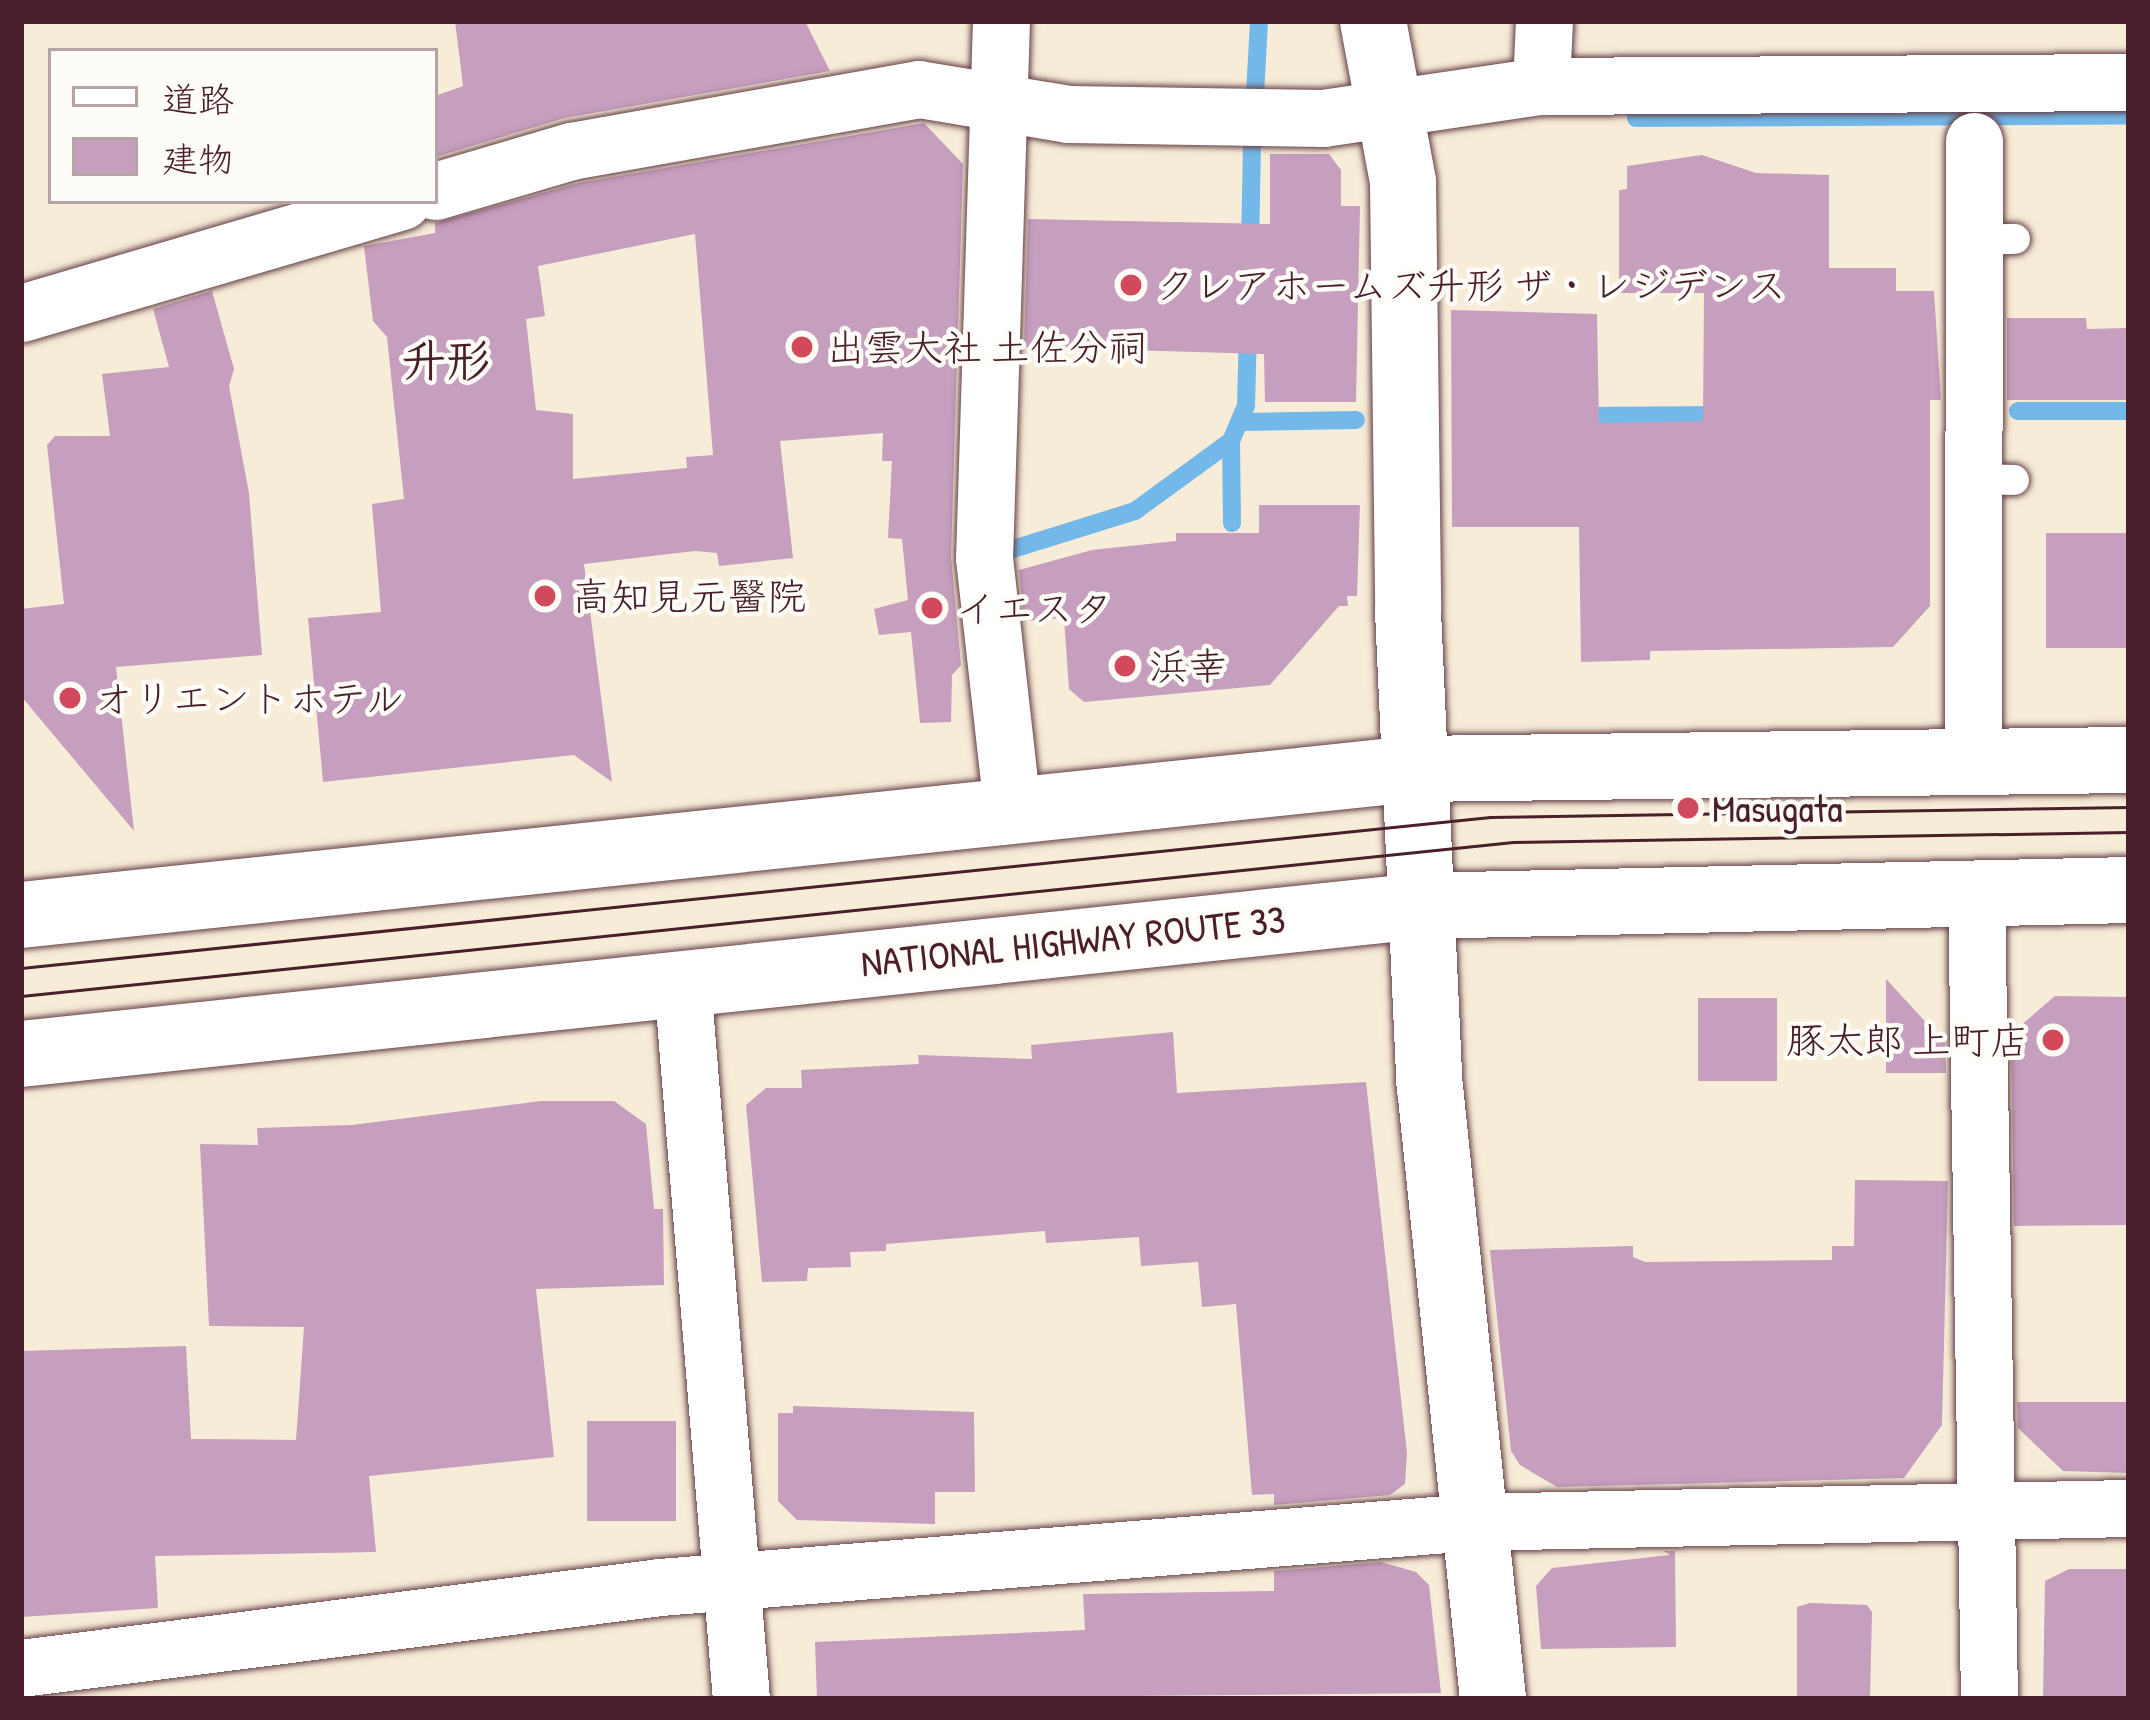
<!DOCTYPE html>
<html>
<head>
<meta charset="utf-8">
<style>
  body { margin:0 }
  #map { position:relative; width:2150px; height:1720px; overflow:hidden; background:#f7ecd8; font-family:"Patrick Hand","Klee One",sans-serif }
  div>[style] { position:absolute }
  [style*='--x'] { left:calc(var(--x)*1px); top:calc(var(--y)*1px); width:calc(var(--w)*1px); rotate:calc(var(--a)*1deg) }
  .stream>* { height:18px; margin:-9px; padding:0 9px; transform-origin:9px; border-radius:9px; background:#72b8e9 }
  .building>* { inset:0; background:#c69ebe; transform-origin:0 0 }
  .roads { filter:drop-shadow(0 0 3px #643e45) drop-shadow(0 0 3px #643e45) }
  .service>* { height:30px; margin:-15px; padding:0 15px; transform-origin:15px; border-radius:15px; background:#fff }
  .minor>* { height:57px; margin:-28.5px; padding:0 28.5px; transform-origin:28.5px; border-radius:28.5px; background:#fff }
  .tertiary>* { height:66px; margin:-33px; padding:0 33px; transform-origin:33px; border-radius:33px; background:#fff }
  .trunk>* { height:66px; margin:-33px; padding:0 33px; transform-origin:33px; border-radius:33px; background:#fff }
  .tram>* { height:3px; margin:-1.5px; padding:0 1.5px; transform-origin:1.5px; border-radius:1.5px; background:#4a1f2b }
  .dots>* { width:33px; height:33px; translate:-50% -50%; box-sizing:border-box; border:6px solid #fdfcf7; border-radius:50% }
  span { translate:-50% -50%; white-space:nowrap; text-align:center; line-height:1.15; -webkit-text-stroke:9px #fdfcf7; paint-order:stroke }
  .poi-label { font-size:39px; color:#4a1f2b }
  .left { translate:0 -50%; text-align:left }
  .right { translate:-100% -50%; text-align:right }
  .street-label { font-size:39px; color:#4a1f2b }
  .quarter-label { font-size:45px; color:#4a1f2b; font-weight:700 }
  .frame { position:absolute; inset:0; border:24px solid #4a1f2b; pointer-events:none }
  .legend { position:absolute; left:48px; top:48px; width:390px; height:156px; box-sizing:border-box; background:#fdfcf7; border:3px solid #b5a4a5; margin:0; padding:15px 21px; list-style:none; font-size:36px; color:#4a1f2b }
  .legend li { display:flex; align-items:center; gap:24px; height:60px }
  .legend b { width:60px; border:3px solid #b5a4a5 }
</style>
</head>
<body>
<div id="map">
  <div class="stream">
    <div style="--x:1255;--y:95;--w:74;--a:-86.9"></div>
    <div style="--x:1636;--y:118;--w:493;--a:-0.3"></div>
    <div style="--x:1250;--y:248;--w:101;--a:-88.9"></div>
    <div style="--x:2018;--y:411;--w:111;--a:0"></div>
    <div style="--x:1575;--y:416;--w:153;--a:-0.4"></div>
    <div style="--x:1243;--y:422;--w:113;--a:-1"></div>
    <div style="--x:1231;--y:441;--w:82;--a:89.3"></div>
    <div style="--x:1013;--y:549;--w:128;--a:-17.3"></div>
    <div style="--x:1135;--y:511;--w:119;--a:-36.1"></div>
    <div style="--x:1231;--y:441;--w:38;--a:-67"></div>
    <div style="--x:1246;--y:406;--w:76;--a:-88.5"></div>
  </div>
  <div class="building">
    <div style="clip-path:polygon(455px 21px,805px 21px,830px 71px,565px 118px,435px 157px,435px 96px,463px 86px)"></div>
    <div style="clip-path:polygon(evenodd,924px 123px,963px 164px,951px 557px,961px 665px,952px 675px,951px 722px,920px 723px,911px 632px,879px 635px,874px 609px,908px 600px,902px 539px,888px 538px,892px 461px,882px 461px,883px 433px,780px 441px,793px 558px,719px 566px,717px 553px,695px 551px,584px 564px,612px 782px,574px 755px,323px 782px,308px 618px,381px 612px,372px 504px,404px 499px,387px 337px,373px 321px,364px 246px,435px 233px,435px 223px,579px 183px,924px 123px,695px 234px,713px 455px,686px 457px,687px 468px,573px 479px,573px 414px,536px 410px,526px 319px,545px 316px,538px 266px,695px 234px)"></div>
    <div style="clip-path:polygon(1270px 154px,1329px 154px,1341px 170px,1341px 206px,1360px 206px,1356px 402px,1265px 402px,1264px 354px,1024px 347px,1028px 219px,1270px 224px)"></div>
    <div style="clip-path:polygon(1702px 155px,1756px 173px,1829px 175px,1829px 268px,1896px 268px,1896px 291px,1934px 291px,1941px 400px,1930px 400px,1930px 606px,1893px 647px,1650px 651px,1650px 660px,1581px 662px,1579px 527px,1452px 527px,1451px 310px,1597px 314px,1599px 423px,1703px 421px,1704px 293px,1619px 293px,1619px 190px,1627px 189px,1627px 166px)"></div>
    <div style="clip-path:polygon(212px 291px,234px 369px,229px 386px,249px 493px,262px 655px,116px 667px,134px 831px,21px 696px,21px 609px,64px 604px,47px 445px,55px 436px,110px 436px,102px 374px,169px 367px,153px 309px)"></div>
    <div style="clip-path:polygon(2007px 318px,2086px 318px,2087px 329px,2129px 328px,2129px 400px,2007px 400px)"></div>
    <div style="clip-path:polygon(1259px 505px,1360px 505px,1357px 596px,1347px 596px,1348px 606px,1339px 606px,1270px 685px,1084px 702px,1069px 689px,1064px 618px,1024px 621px,1019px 570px,1092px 550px,1176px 541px,1176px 533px,1259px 533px)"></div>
    <div style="left:2046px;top:533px;width:83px;height:115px"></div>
    <div style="clip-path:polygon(1886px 979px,1945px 1043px,1946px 1073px,1886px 1073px)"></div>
    <div style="clip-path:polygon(2055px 996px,2129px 997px,2129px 1225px,2014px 1226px,2011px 1034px)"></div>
    <div style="left:1698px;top:998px;width:79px;height:83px"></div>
    <div style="clip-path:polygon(1173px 1032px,1177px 1093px,1366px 1082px,1407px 1453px,1405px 1484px,1390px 1495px,1274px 1505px,1274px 1494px,1252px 1495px,1236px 1304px,1202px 1307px,1198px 1262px,1141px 1266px,1139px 1237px,1046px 1243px,1045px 1231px,886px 1244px,886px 1251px,850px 1252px,851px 1267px,808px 1268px,807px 1281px,762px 1282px,746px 1105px,766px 1088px,802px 1088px,801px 1070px,919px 1064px,918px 1055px,1032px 1059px,1031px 1045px)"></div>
    <div style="clip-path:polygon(541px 1101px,614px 1101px,646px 1124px,654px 1209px,663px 1209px,664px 1285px,536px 1289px,554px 1457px,369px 1476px,376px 1552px,155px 1556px,158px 1608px,21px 1617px,21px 1351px,186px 1346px,191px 1439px,296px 1440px,304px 1327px,209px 1326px,200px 1144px,258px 1145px,257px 1128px,352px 1125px)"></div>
    <div style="clip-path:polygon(1855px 1180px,1948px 1181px,1942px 1425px,1904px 1478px,1557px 1487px,1520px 1465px,1511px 1451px,1490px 1250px,1633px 1246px,1633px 1257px,1645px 1262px,1832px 1260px,1832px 1246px,1854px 1246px)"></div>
    <div style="clip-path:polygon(2017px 1402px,2129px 1402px,2129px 1473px,2063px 1471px,2018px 1428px)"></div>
    <div style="clip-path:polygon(793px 1406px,974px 1412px,975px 1492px,935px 1492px,935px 1524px,797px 1520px,778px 1501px,778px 1413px,793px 1413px)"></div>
    <div style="left:587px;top:1421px;width:89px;height:100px"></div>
    <div style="clip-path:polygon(1664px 1551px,1675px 1551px,1676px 1647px,1541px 1649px,1536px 1586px,1552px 1568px,1670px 1555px)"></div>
    <div style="clip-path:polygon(1381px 1562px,1416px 1572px,1429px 1585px,1441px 1693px,817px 1699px,815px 1642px,1085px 1630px,1083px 1594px,1274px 1591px,1274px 1571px)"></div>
    <div style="clip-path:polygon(2069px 1569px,2129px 1569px,2129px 1699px,2043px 1699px,2045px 1581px)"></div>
    <div style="clip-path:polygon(1810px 1603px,1867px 1605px,1872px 1612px,1870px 1699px,1797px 1699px,1797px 1607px)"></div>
  </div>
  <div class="roads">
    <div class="service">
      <div style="--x:1973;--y:240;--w:42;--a:-1.4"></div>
      <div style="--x:1973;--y:479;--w:41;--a:1.4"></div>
    </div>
    <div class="minor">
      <div style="--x:1001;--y:21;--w:537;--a:91.81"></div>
      <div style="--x:984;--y:558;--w:252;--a:83.6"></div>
      <div style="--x:1541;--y:86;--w:65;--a:-87.4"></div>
      <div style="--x:435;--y:191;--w:142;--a:-16.4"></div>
      <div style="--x:571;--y:151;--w:353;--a:-10.1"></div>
      <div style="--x:919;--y:89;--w:151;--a:9.5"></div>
      <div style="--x:1068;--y:114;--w:255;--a:0.9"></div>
      <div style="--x:1323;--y:118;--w:220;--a:-8.4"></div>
      <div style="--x:1541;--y:86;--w:588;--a:-0.39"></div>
      <div style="--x:21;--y:313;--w:397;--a:-16.4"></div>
      <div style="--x:1973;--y:762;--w:621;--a:-89.91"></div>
      <div style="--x:1976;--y:891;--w:808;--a:89.08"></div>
      <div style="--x:682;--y:983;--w:718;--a:85.29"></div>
      <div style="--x:21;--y:1668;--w:644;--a:-7.22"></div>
      <div style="--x:660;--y:1587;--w:814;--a:-4.58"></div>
      <div style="--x:1471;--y:1522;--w:658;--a:-1.22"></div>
    </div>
    <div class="tertiary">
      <div style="--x:1373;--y:21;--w:164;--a:79.4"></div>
      <div style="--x:1403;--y:182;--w:429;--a:89.3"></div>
      <div style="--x:1408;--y:611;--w:477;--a:87.4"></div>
      <div style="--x:1430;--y:1087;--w:615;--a:84.12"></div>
    </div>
    <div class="trunk">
      <div style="--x:21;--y:915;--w:1400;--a:-5.99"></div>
      <div style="--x:1413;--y:769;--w:716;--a:-0.72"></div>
      <div style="--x:21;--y:1054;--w:1407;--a:-6.04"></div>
      <div style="--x:1420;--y:906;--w:709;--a:-1.29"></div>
    </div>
  </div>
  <div class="tram">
    <div style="--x:21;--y:968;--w:1477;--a:-5.87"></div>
    <div style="--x:1490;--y:817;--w:639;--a:-0.9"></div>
    <div style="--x:21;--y:996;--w:1500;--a:-5.89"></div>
    <div style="--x:1513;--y:842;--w:616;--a:-0.93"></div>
  </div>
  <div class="dots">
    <div style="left:1131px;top:285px;background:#d1495b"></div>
    <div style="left:802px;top:347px;background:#d1495b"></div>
    <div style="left:545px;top:596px;background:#d1495b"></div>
    <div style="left:932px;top:608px;background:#d1495b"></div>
    <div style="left:1125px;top:666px;background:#d1495b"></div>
    <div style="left:70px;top:698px;background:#d1495b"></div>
    <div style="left:1688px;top:808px;background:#d1495b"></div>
    <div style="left:2053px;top:1040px;background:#d1495b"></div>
  </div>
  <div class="poi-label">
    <span class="left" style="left:1155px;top:285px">クレアホームズ升形 ザ・レジデンス</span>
    <span class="left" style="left:826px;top:347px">出雲大社 土佐分祠</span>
    <span class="left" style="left:572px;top:596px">高知見元醫院</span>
    <span class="left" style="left:956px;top:608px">イエスタ</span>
    <span class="left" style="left:1149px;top:666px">浜幸</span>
    <span class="left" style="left:94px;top:698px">オリエントホテル</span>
    <span class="left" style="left:1712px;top:808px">Masugata</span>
    <span class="right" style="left:2029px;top:1040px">豚太郎 上町店</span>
  </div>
  <div class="street-label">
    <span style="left:1073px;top:941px;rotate:-6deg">NATIONAL HIGHWAY ROUTE 33</span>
  </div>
  <div class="quarter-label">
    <span style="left:446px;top:360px">升形</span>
  </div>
  <div class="frame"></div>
  <ul class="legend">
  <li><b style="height:15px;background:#fff"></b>道路</li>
  <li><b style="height:33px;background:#c69ebe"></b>建物</li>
  </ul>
</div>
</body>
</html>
